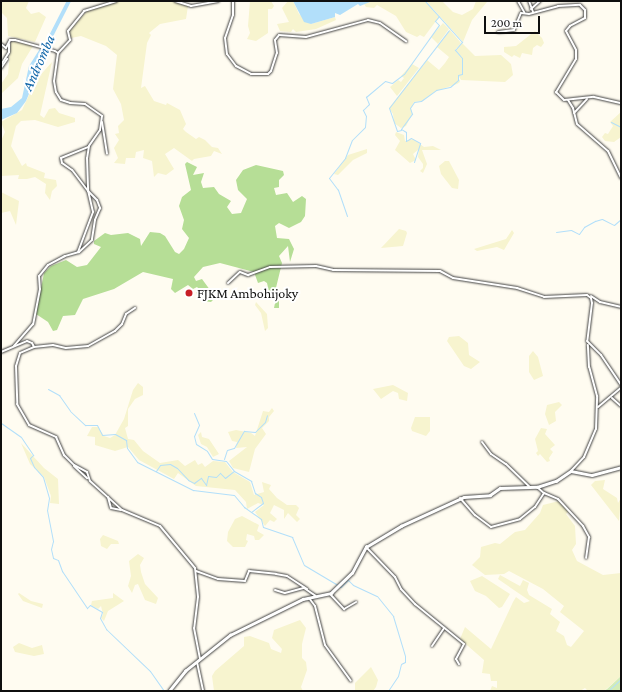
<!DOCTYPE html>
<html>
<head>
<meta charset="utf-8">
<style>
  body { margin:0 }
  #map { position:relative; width:622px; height:692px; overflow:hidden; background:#fffcf1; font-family:"Crimson Pro",serif }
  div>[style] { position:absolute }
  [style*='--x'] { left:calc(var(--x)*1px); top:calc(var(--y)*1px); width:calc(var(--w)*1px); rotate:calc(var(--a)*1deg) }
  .farmland>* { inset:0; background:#f7f4cf }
  .green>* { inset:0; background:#d3ecb7 }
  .forest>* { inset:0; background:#b6de96 }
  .water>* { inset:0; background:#b2dffa }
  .stream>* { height:1px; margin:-0.5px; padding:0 0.5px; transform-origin:0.5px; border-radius:0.5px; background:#b2dffa }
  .river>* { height:3.5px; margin:-1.75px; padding:0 1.75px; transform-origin:1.75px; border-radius:1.75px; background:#b2dffa }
  .roads { filter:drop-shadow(0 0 1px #424242) drop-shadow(0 0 1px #424242) }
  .minor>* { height:2px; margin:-1px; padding:0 1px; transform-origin:1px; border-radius:1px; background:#fff }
  .tertiary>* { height:2.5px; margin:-1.25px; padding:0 1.25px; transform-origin:1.25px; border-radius:1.25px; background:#fff }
  .dots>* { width:11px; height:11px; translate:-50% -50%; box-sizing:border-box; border:2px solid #fff; border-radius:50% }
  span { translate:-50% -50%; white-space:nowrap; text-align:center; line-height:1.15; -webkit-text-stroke:4px #fff; paint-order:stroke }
  .poi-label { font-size:14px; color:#0f0f0f }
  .left { translate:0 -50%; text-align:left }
  .water-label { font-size:15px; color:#1066a9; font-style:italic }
  .frame { position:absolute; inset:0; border:2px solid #0f0f0f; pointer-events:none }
  .scale { position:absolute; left:484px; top:16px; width:56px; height:18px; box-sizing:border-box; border:2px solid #0f0f0f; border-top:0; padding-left:5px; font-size:12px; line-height:14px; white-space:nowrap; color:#0f0f0f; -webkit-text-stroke:3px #fff; paint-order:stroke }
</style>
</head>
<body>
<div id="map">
  <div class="farmland">
    <div style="clip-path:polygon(1px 1px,29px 1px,26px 8px,31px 14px,39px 12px,46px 17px,35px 42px,8px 36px,7px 18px,1px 12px)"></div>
    <div style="clip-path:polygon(120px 1px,173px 1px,188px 6px,186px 19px,160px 24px,149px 33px,151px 35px,147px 43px,141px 88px,145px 86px,154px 101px,166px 105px,167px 103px,180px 110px,186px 124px,183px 129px,186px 132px,196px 139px,199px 137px,205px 140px,212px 147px,218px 148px,222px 154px,214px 151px,211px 156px,194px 159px,192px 161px,174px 148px,165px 154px,174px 169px,166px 175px,158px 173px,154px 177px,152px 161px,143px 158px,144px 150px,136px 152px,135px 158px,126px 158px,125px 164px,114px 163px,118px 158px,114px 148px,119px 140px,115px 134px,119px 133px,118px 126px,124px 120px,121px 104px,113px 89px,117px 55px,106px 46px,81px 36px,71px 38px,69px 31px,88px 10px)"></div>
    <div style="clip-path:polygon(250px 1px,279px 1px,271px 1px,274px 6px,272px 9px,268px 9px,268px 33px,256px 41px,247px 39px,250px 33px,248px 26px)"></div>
    <div style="clip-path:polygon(288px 1px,293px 1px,299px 14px,311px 24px,335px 17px,336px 20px,316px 29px,296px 32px,293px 29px,291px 32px,280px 31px,277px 24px,289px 22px,282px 8px)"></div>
    <div style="clip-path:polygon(370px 1px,425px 1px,439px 17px,424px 37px,420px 35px,417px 37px,406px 32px,396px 16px,377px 5px,374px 8px,366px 7px,364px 4px)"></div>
    <div style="clip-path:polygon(426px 1px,442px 1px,453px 12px,462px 15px,473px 9px,476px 1px,487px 2px,472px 20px,463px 42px)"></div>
    <div style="clip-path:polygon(443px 23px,449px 29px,438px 44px,431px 37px)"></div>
    <div style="clip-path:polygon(450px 30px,461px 43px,455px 50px,461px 58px,456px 50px,462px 43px,475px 56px,501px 55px,511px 64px,513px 75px,505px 82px,461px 80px,458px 75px,460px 82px,457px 84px,436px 91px,422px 101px,414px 102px,411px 108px,412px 114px,406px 126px,401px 128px,394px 123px,393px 114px,389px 108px,427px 60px,439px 70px,445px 63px,449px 57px,437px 47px)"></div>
    <div style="clip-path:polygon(535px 31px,542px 38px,544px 43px,541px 47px,537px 45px,533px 48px,532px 55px,522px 53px,520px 58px,514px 55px,512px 57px,504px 52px,504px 47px,516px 46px)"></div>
    <div style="clip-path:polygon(18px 41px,33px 46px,22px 64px,18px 78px,1px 94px,1px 84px,8px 74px,11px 42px)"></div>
    <div style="clip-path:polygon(52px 62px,40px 115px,44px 118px,49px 109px,55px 108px,59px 113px,75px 118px,75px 122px,58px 127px,35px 120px,21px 121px,16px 126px,11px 146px,22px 166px,26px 163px,27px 166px,45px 173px,44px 178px,56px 180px,57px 186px,52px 191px,50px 200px,45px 193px,46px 184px,35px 177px,27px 179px,18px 179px,19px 175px,1px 176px,1px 141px,5px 132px,1px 122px,22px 110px,36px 80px)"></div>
    <div style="clip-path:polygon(412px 64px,419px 68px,397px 96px,390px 87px,398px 80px,401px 82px,404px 78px,401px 76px)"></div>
    <div style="clip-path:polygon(621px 112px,621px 137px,614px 142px,605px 141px,602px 137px,605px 133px,608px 134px,613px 126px,610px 122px)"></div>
    <div style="clip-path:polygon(396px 132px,404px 135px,405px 141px,413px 139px,424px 147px,433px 146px,441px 150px,422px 150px,427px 164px,423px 173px,420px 171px,423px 168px,423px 164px,418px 157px,419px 149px,413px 154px,416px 160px,410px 163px,395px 150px,400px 141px,395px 135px)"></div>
    <div style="clip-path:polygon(367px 149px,367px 153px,353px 160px,338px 175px,334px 174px,348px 155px)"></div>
    <div style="clip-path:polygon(445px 161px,449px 161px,459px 180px,458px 189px,452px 188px,441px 174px,439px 166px)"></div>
    <div style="clip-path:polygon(1px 192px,19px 201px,16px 225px,10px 211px,1px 213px)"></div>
    <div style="clip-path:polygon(399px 229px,406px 231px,407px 233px,403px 246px,381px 248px)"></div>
    <div style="clip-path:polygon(512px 230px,514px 233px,504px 250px,497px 247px,477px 251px,474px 249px,506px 239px)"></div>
    <div style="clip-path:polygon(256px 302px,267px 314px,268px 328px,265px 331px,261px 313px,255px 305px)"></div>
    <div style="clip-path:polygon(459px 336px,468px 343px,469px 355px,480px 362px,471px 369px,464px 366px,447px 341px,449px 337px)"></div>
    <div style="clip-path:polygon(533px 351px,538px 357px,543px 376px,534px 380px,529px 372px,529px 356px)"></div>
    <div style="clip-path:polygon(138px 383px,143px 387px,143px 395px,135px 399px,128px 409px,128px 426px,125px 428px,128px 439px,134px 440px,143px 451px,160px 463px,178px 460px,185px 466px,195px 460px,198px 465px,202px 463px,205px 467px,213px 461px,225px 462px,233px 472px,250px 482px,254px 495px,264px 492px,262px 482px,271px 485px,269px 489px,277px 498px,287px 505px,296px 505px,299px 508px,296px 515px,300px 519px,297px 522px,288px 513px,284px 519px,284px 510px,274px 505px,270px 513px,277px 519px,274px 522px,270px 520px,265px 526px,255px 512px,264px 505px,258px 503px,247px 509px,246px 502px,235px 490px,196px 486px,178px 473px,174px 479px,139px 460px,128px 447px,115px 451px,95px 445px,95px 437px,87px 436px,92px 427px,98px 427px,104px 436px,110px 438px,115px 435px,124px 419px,133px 390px)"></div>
    <div style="clip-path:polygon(393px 385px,408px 393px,407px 401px,399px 399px,398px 393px,393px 391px,381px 399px,373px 389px)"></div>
    <div style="clip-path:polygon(559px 402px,562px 405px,555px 412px,556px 421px,549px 425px,545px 414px,547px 405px)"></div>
    <div style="clip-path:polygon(272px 408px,274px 411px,269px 417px,269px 421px,262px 428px,266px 434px,255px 449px,249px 472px,233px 468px,229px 461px,247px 447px,236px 448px,237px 442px,232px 441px,228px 432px,236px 430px,251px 433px,255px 436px,263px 411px,269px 412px)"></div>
    <div style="clip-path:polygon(415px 417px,430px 417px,430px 431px,426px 436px,412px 431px,411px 428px)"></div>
    <div style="clip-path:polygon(541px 428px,547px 429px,545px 434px,555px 445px,550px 449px,553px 452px,549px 458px,550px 461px,547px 462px,540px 454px,538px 456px,536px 453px,538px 451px,535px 439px)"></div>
    <div style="clip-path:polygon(201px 432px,202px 437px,209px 439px,219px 454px,213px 457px,207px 447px,201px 444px,198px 435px)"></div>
    <div style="clip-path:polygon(21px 443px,44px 468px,58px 479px,59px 504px,50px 503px,51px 496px,44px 477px,30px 464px)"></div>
    <div style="clip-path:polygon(605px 480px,603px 489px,617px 498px,618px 503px,621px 498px,619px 521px,591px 485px,595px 481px)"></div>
    <div style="clip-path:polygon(559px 501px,569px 511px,566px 514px,575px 526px,576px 544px,572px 550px,577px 561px,603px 575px,621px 573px,621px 676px,604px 691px,588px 691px,585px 688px,580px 691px,490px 691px,492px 686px,497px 688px,497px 681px,491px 681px,490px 674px,482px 673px,484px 660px,460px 639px,465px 627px,491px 649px,513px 602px,516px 597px,524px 603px,530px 601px,498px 579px,500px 575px,520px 586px,523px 580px,529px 583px,527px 590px,529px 595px,552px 609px,550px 614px,560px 622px,556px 631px,564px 636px,567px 645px,571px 647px,584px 631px,560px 612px,564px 606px,543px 589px,509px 571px,504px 574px,485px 575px,472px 565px,480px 557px,481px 547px,495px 543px,500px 544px,515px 532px,525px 530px,540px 513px,543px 505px)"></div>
    <div style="clip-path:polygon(242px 516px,259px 525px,257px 531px,264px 535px,259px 540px,255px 540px,254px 536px,247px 534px,246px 540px,248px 541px,245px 547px,233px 547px,227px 541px,228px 532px,235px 519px)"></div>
    <div style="clip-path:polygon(103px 535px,118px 541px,119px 544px,111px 544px,107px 549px,101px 546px,100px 539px)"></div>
    <div style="clip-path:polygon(138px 554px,144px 558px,140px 565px,141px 572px,145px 584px,158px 598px,156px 604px,145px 600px,138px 584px,135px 585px,132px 593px,128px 586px,131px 576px,129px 561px)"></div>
    <div style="clip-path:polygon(482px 576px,510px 594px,502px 607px,499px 608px,486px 596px,475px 591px,470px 581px)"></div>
    <div style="clip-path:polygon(19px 593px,31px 601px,43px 604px,42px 608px,23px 601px,18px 594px)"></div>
    <div style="clip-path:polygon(113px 593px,124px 601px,108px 611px,104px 621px,101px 618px,103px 614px,101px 606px,98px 609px,94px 607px,91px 605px,92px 601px,113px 598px)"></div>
    <div style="clip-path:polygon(300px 620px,306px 628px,302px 644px,302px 658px,306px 662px,307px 670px,301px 687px,303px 691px,214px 691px,212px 676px,215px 671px,244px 646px,244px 637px,250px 636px,269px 643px,271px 649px,281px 653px,282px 649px,272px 638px,274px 630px)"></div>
    <div style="clip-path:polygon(19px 643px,32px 648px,42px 645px,44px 654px,34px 656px,15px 652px,13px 647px)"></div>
    <div style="clip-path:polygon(371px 667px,378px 680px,376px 687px,373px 691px,355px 691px,355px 683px)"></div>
  </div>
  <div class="green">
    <div style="clip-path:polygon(621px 676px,621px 691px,604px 691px,607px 689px)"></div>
  </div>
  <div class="forest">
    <div style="clip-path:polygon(187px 162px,197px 167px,193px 175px,204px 173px,201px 182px,203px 188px,214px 187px,219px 194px,231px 201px,227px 207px,232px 214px,241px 213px,247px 199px,238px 190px,236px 180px,243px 170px,256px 165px,283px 171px,284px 175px,279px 180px,279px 187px,274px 188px,276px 195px,287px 193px,293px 202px,302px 196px,306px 199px,305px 216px,301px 222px,289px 228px,279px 223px,275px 226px,277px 238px,289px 239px,294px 249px,290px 262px,288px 246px,279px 256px,282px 263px,274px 296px,279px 301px,279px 308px,274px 308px,275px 303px,270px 296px,267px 283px,264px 281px,258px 283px,254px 272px,220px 263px,203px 267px,194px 277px,196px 281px,202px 279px,213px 294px,215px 298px,211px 302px,202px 301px,197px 295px,196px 291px,199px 289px,197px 287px,193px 289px,188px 285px,175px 293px,171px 289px,173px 279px,143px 272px,114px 289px,83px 299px,75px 315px,63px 316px,57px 330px,53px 331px,48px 322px,36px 314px,44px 273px,51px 266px,66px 260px,77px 267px,87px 265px,101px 247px,94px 244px,94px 241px,105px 233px,111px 235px,128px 233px,140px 239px,141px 246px,150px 232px,160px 233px,165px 236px,175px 252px,179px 254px,184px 249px,189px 238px,182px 229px,184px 220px,179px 206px,182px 197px,191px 190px,185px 164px)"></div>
  </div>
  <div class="water">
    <div style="clip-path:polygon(293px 1px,370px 1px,370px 2px,360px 6px,358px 4px,340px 15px,335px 13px,335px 17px,311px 24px,304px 22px)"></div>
    <div style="clip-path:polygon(41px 47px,46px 49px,43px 60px,26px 101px,17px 113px,1px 120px,1px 109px,11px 107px,22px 98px,29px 66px)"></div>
  </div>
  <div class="stream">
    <div style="--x:611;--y:122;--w:11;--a:27"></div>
    <div style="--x:401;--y:130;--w:4;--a:166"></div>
    <div style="--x:397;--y:131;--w:24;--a:-109"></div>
    <div style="--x:389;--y:108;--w:98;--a:-52.4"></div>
    <div style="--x:414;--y:162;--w:20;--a:-72"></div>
    <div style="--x:420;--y:143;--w:10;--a:-151"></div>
    <div style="--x:411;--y:138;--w:6;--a:149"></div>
    <div style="--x:406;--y:141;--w:9;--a:-90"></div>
    <div style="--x:406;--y:132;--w:6;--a:-149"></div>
    <div style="--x:401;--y:129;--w:19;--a:-54"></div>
    <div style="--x:412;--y:114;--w:6;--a:-108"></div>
    <div style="--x:410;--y:108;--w:7;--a:-56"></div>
    <div style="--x:414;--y:102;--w:7;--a:-8"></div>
    <div style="--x:421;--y:101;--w:19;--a:-36"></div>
    <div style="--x:436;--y:90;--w:14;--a:-12"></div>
    <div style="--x:450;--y:87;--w:11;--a:-41"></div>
    <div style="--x:458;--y:80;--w:5;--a:-90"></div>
    <div style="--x:458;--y:75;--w:4;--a:-14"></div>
    <div style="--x:462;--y:74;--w:16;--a:-90"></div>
    <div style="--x:462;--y:58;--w:11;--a:-131"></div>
    <div style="--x:455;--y:50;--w:11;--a:-49"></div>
    <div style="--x:462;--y:42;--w:55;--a:-132.1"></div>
    <div style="--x:347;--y:216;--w:28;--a:-109"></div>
    <div style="--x:338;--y:190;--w:15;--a:-127"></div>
    <div style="--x:329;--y:178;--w:26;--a:-51"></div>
    <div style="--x:345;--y:158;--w:19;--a:-69"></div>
    <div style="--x:352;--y:140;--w:18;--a:-45"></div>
    <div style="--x:365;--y:127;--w:11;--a:-85"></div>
    <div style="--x:366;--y:116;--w:7;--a:-117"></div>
    <div style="--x:363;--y:110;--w:8;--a:-45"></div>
    <div style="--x:369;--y:104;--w:8;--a:-113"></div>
    <div style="--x:366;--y:97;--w:25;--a:-40"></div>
    <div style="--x:385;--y:81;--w:7;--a:16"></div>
    <div style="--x:392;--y:83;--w:15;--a:-37"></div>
    <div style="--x:404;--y:74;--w:60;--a:-54.5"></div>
    <div style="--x:439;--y:25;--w:6;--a:-135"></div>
    <div style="--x:435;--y:21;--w:6;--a:-51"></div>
    <div style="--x:556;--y:232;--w:15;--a:-8"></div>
    <div style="--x:571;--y:230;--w:9;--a:27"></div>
    <div style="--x:579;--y:234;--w:9;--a:-54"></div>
    <div style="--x:584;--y:227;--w:13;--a:-29"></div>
    <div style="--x:595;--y:221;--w:7;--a:-16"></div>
    <div style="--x:602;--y:219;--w:13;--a:27"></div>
    <div style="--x:614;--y:225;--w:9;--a:-41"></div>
    <div style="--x:48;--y:389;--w:13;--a:29"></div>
    <div style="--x:59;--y:395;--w:19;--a:55"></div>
    <div style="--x:70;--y:411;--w:21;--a:43"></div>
    <div style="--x:85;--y:425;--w:12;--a:0"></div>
    <div style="--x:97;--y:425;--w:11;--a:63"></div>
    <div style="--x:102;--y:435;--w:13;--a:-4"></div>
    <div style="--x:115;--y:434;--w:13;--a:29"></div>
    <div style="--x:126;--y:440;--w:8;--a:83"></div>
    <div style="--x:127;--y:448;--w:17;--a:54"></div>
    <div style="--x:137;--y:462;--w:63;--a:26.6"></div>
    <div style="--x:193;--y:490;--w:41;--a:7"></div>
    <div style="--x:234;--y:495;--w:16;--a:50"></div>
    <div style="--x:244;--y:507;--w:21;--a:35"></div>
    <div style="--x:261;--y:519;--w:8;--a:76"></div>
    <div style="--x:263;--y:527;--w:31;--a:19"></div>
    <div style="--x:292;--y:537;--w:30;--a:67"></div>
    <div style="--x:304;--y:565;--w:43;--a:30.7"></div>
    <div style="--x:341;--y:587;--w:10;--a:-45"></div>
    <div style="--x:348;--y:580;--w:7;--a:45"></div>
    <div style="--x:353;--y:585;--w:26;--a:25"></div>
    <div style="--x:377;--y:596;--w:26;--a:51"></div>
    <div style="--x:393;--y:616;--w:42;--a:73.3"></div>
    <div style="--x:405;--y:656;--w:6;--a:90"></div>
    <div style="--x:405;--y:662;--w:4;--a:153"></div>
    <div style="--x:401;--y:664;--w:12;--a:104"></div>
    <div style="--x:398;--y:676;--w:18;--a:124"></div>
    <div style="--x:194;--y:413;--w:13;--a:67"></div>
    <div style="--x:199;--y:425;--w:12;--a:114"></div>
    <div style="--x:194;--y:436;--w:8;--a:76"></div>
    <div style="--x:196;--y:444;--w:13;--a:32"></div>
    <div style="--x:207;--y:451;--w:9;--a:58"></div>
    <div style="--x:212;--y:459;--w:14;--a:8"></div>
    <div style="--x:226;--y:461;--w:13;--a:51"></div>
    <div style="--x:234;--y:471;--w:20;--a:30"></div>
    <div style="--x:251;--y:481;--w:13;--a:72"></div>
    <div style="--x:255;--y:493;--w:7;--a:34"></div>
    <div style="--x:261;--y:497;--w:6;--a:72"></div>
    <div style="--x:263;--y:503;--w:15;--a:143"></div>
    <div style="--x:1;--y:423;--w:24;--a:35"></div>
    <div style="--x:21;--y:437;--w:22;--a:56"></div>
    <div style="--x:33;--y:455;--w:4;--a:135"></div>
    <div style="--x:30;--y:458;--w:10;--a:66"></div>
    <div style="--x:34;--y:467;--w:13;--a:48"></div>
    <div style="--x:43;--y:477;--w:22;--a:74"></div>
    <div style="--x:49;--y:498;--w:12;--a:99"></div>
    <div style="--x:47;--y:510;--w:32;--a:79"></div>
    <div style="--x:53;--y:541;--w:8;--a:104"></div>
    <div style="--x:51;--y:549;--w:9;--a:77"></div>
    <div style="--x:53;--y:558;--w:5;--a:22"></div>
    <div style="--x:58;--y:560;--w:12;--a:70"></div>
    <div style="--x:62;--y:571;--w:45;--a:56"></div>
    <div style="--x:87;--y:608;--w:4;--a:-45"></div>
    <div style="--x:90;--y:605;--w:14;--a:30"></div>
    <div style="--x:102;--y:612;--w:6;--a:108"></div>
    <div style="--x:100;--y:618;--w:13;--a:61"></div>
    <div style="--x:106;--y:629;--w:61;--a:43.7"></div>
    <div style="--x:150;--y:671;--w:24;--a:55"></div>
    <div style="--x:224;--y:459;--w:9;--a:-72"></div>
    <div style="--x:227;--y:450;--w:7;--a:-16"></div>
    <div style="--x:234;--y:448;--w:20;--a:-60"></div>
    <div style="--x:244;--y:431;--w:11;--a:5"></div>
    <div style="--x:255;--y:432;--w:14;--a:-45"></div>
    <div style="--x:265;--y:422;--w:7;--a:-74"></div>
    <div style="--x:156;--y:471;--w:7;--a:-56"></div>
    <div style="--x:160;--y:465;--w:10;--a:-6"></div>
    <div style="--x:170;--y:464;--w:8;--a:30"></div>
    <div style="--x:177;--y:468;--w:16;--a:47"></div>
    <div style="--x:188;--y:480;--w:7;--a:27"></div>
    <div style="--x:194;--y:483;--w:9;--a:-36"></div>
    <div style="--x:201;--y:478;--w:9;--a:54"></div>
    <div style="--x:206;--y:485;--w:9;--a:-77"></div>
    <div style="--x:208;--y:476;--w:8;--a:7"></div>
    <div style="--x:216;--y:477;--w:6;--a:-45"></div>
    <div style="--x:220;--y:473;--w:7;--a:45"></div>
    <div style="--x:225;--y:478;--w:11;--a:-38"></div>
    <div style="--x:608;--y:691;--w:18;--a:-43"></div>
  </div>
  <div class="river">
    <div style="--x:43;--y:52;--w:57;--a:-63"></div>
  </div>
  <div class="roads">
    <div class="minor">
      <div style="--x:175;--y:1;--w:17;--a:17"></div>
      <div style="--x:191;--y:6;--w:28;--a:-10"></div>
      <div style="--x:233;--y:1;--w:14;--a:90"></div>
      <div style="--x:233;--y:15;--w:24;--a:109"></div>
      <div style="--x:225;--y:38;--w:16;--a:83"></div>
      <div style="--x:227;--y:54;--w:15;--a:53"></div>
      <div style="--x:236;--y:66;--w:17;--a:28"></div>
      <div style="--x:251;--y:74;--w:17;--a:0"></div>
      <div style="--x:268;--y:74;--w:4;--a:-45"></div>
      <div style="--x:271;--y:71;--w:19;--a:-72"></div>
      <div style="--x:277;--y:53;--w:13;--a:-99"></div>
      <div style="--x:275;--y:40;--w:6;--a:-51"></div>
      <div style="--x:279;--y:35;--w:27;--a:4"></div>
      <div style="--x:306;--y:37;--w:64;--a:-15.3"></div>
      <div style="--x:368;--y:20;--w:12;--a:14"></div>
      <div style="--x:380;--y:23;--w:32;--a:35"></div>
      <div style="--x:518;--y:1;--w:13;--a:61"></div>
      <div style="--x:529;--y:1;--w:12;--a:70"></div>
      <div style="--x:531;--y:9;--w:12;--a:-42"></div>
      <div style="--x:498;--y:32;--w:16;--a:-7"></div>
      <div style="--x:514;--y:30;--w:18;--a:-68"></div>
      <div style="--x:521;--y:13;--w:8;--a:7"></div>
      <div style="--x:529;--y:14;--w:30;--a:-15"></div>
      <div style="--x:558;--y:6;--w:22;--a:-3"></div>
      <div style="--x:580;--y:5;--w:7;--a:45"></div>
      <div style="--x:585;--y:10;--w:8;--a:90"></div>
      <div style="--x:585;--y:18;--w:17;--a:152"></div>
      <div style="--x:570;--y:26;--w:6;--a:129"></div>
      <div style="--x:566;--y:31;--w:21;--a:62"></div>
      <div style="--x:576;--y:50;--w:9;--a:90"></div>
      <div style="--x:576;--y:59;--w:39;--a:121"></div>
      <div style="--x:556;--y:92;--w:11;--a:45"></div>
      <div style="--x:564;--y:100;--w:30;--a:-6"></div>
      <div style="--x:594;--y:97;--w:28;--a:13"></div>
      <div style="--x:1;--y:44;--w:6;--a:39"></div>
      <div style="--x:6;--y:48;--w:9;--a:-63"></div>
      <div style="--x:10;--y:40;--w:5;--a:0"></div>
      <div style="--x:15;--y:40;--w:41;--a:15.4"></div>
      <div style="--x:55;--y:51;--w:4;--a:34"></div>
      <div style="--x:58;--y:53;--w:28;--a:98"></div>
      <div style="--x:54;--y:81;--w:11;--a:80"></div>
      <div style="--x:56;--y:92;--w:9;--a:58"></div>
      <div style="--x:61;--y:100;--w:9;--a:18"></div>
      <div style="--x:70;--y:103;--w:15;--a:4"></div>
      <div style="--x:85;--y:104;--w:21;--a:35"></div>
      <div style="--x:102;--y:116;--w:14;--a:98"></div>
      <div style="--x:100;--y:130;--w:19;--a:125"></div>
      <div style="--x:89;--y:146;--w:12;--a:99"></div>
      <div style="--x:87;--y:158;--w:33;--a:88"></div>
      <div style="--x:88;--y:191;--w:13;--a:45"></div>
      <div style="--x:97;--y:200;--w:9;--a:69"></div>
      <div style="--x:100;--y:208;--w:13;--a:113"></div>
      <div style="--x:95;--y:220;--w:20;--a:99"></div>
      <div style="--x:92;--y:240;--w:18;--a:137"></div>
      <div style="--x:79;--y:252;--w:15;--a:164"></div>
      <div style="--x:65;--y:256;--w:19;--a:152"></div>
      <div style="--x:48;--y:265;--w:14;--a:129"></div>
      <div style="--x:39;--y:276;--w:13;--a:86"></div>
      <div style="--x:40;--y:289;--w:36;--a:101"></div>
      <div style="--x:33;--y:324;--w:29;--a:131"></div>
      <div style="--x:58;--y:53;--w:18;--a:-47"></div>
      <div style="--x:70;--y:40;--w:9;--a:-103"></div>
      <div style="--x:68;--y:31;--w:26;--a:-51"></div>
      <div style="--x:84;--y:11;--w:34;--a:-17"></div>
      <div style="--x:1;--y:65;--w:15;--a:-58"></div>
      <div style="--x:9;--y:52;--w:8;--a:-90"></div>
      <div style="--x:1;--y:68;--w:11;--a:-56"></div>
      <div style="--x:568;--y:100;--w:9;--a:58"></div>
      <div style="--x:573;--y:108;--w:16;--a:76"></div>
      <div style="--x:577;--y:124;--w:41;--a:41.1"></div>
      <div style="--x:608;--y:151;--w:30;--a:64"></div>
      <div style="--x:574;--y:113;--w:19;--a:-47"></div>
      <div style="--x:102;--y:122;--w:32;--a:81"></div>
      <div style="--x:78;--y:252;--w:43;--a:-69.4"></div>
      <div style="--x:93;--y:212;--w:22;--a:-103"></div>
      <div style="--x:88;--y:191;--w:26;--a:-127"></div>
      <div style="--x:72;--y:170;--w:12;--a:-145"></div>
      <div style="--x:62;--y:163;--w:5;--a:-101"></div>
      <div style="--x:61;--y:158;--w:29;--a:-22"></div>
      <div style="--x:228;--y:283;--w:16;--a:-43"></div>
      <div style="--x:240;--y:272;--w:9;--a:21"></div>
      <div style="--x:248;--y:275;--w:23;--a:-20"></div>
      <div style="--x:270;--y:267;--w:46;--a:-1.2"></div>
      <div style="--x:316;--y:266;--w:17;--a:13"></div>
      <div style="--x:333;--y:270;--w:107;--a:0.5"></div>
      <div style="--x:440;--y:271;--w:15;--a:28"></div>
      <div style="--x:453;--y:278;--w:65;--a:8.9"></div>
      <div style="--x:517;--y:288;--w:28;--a:18"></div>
      <div style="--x:544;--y:297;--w:43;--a:-2.7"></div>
      <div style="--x:587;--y:295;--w:5;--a:37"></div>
      <div style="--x:591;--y:298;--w:5;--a:79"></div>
      <div style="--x:592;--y:303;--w:38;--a:97"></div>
      <div style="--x:587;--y:341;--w:20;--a:45"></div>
      <div style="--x:601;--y:355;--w:36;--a:56"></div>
      <div style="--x:591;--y:296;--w:11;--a:34"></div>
      <div style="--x:600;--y:302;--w:22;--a:13"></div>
      <div style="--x:34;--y:347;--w:19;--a:-6"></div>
      <div style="--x:53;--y:345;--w:13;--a:13"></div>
      <div style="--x:66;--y:348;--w:22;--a:-5"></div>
      <div style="--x:88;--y:346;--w:31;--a:-29"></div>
      <div style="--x:115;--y:331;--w:10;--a:-45"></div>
      <div style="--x:122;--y:324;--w:11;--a:-68"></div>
      <div style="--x:126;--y:314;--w:11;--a:-34"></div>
      <div style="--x:1;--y:352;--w:28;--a:-23"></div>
      <div style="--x:27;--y:341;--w:5;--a:22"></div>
      <div style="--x:32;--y:343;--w:4;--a:63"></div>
      <div style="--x:34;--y:347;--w:15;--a:157"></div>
      <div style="--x:20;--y:353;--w:14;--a:107"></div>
      <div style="--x:16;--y:366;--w:38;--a:88"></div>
      <div style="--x:17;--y:404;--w:24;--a:60"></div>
      <div style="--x:29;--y:425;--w:30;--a:24"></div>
      <div style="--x:56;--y:437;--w:20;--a:66"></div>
      <div style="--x:64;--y:455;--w:14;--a:45"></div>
      <div style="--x:74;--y:465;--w:15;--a:28"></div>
      <div style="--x:87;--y:472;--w:9;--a:72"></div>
      <div style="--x:90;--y:481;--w:43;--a:42.2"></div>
      <div style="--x:122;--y:510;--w:41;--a:22.8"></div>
      <div style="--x:160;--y:526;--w:55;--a:50.2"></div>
      <div style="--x:195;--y:568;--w:29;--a:84"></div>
      <div style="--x:198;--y:597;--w:31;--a:97"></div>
      <div style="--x:194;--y:628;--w:32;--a:79"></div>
      <div style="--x:612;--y:398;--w:12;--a:42"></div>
      <div style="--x:598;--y:407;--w:30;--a:-40"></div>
      <div style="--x:482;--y:442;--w:15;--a:53"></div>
      <div style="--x:491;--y:454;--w:18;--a:34"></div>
      <div style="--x:506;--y:464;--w:33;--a:44"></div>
      <div style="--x:74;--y:466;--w:18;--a:43"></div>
      <div style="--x:571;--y:471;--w:19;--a:-47"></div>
      <div style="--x:584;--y:457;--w:30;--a:-67"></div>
      <div style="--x:596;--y:429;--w:33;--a:-88"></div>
      <div style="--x:597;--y:396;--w:30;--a:-105"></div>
      <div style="--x:589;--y:367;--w:22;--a:-93"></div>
      <div style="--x:537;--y:487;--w:9;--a:41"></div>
      <div style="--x:544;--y:493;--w:15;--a:23"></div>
      <div style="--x:558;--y:499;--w:37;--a:47"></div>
      <div style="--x:583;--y:526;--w:13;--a:61"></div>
      <div style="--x:589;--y:537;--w:21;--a:98"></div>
      <div style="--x:108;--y:497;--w:11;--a:75"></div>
      <div style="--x:111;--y:508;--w:10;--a:11"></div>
      <div style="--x:460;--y:498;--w:23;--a:49"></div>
      <div style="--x:475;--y:515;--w:20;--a:37"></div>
      <div style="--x:491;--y:527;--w:30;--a:-15"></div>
      <div style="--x:520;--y:519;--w:19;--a:-39"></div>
      <div style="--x:535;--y:507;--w:17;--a:-57"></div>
      <div style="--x:366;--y:547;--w:42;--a:46"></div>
      <div style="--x:395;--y:577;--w:13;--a:63"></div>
      <div style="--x:401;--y:589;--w:21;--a:47"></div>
      <div style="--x:415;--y:604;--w:63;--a:39.2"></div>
      <div style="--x:464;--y:644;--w:17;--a:118"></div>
      <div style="--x:456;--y:659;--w:6;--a:59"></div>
      <div style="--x:196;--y:571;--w:23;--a:20"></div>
      <div style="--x:218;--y:579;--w:27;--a:4"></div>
      <div style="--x:245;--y:581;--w:11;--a:-68"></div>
      <div style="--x:249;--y:571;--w:27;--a:6"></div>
      <div style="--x:276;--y:574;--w:11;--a:10"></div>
      <div style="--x:287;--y:576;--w:24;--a:33"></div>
      <div style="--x:275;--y:590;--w:10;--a:17"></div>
      <div style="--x:285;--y:593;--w:20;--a:-15"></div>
      <div style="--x:304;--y:588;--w:14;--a:34"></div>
      <div style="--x:330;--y:594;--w:21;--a:47"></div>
      <div style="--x:344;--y:609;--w:14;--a:-30"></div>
      <div style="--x:309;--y:598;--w:10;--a:53"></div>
      <div style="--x:315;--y:606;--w:40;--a:75.6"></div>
      <div style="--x:325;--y:645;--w:44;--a:54.2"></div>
      <div style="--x:432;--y:646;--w:22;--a:-56"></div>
      <div style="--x:197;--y:662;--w:30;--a:78"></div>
    </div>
    <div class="tertiary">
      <div style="--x:169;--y:691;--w:26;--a:-51"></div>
      <div style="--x:185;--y:671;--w:58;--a:-38.7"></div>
      <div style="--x:230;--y:635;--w:81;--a:-26.3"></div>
      <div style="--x:303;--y:599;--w:29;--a:-12"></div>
      <div style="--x:331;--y:593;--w:29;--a:-44"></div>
      <div style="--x:352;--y:573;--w:30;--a:-62"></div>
      <div style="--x:366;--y:547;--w:41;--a:-31"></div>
      <div style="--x:401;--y:526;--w:69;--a:-24.7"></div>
      <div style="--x:464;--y:497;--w:26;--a:-4"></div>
      <div style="--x:490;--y:495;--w:12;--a:-35"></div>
      <div style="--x:500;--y:488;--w:37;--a:-2"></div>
      <div style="--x:537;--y:487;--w:20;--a:-18"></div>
      <div style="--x:556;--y:481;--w:18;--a:-34"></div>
      <div style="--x:571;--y:471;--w:21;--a:11"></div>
      <div style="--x:592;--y:475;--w:30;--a:-15"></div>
    </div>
  </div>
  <div class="dots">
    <div style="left:189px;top:293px;background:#c81e26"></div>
  </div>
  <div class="poi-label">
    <span class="left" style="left:197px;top:293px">FJKM Ambohijoky</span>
  </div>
  <div class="water-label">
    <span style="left:39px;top:63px;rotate:-66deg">Andromba</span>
  </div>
  <div class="frame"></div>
  <div class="scale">200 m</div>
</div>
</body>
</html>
